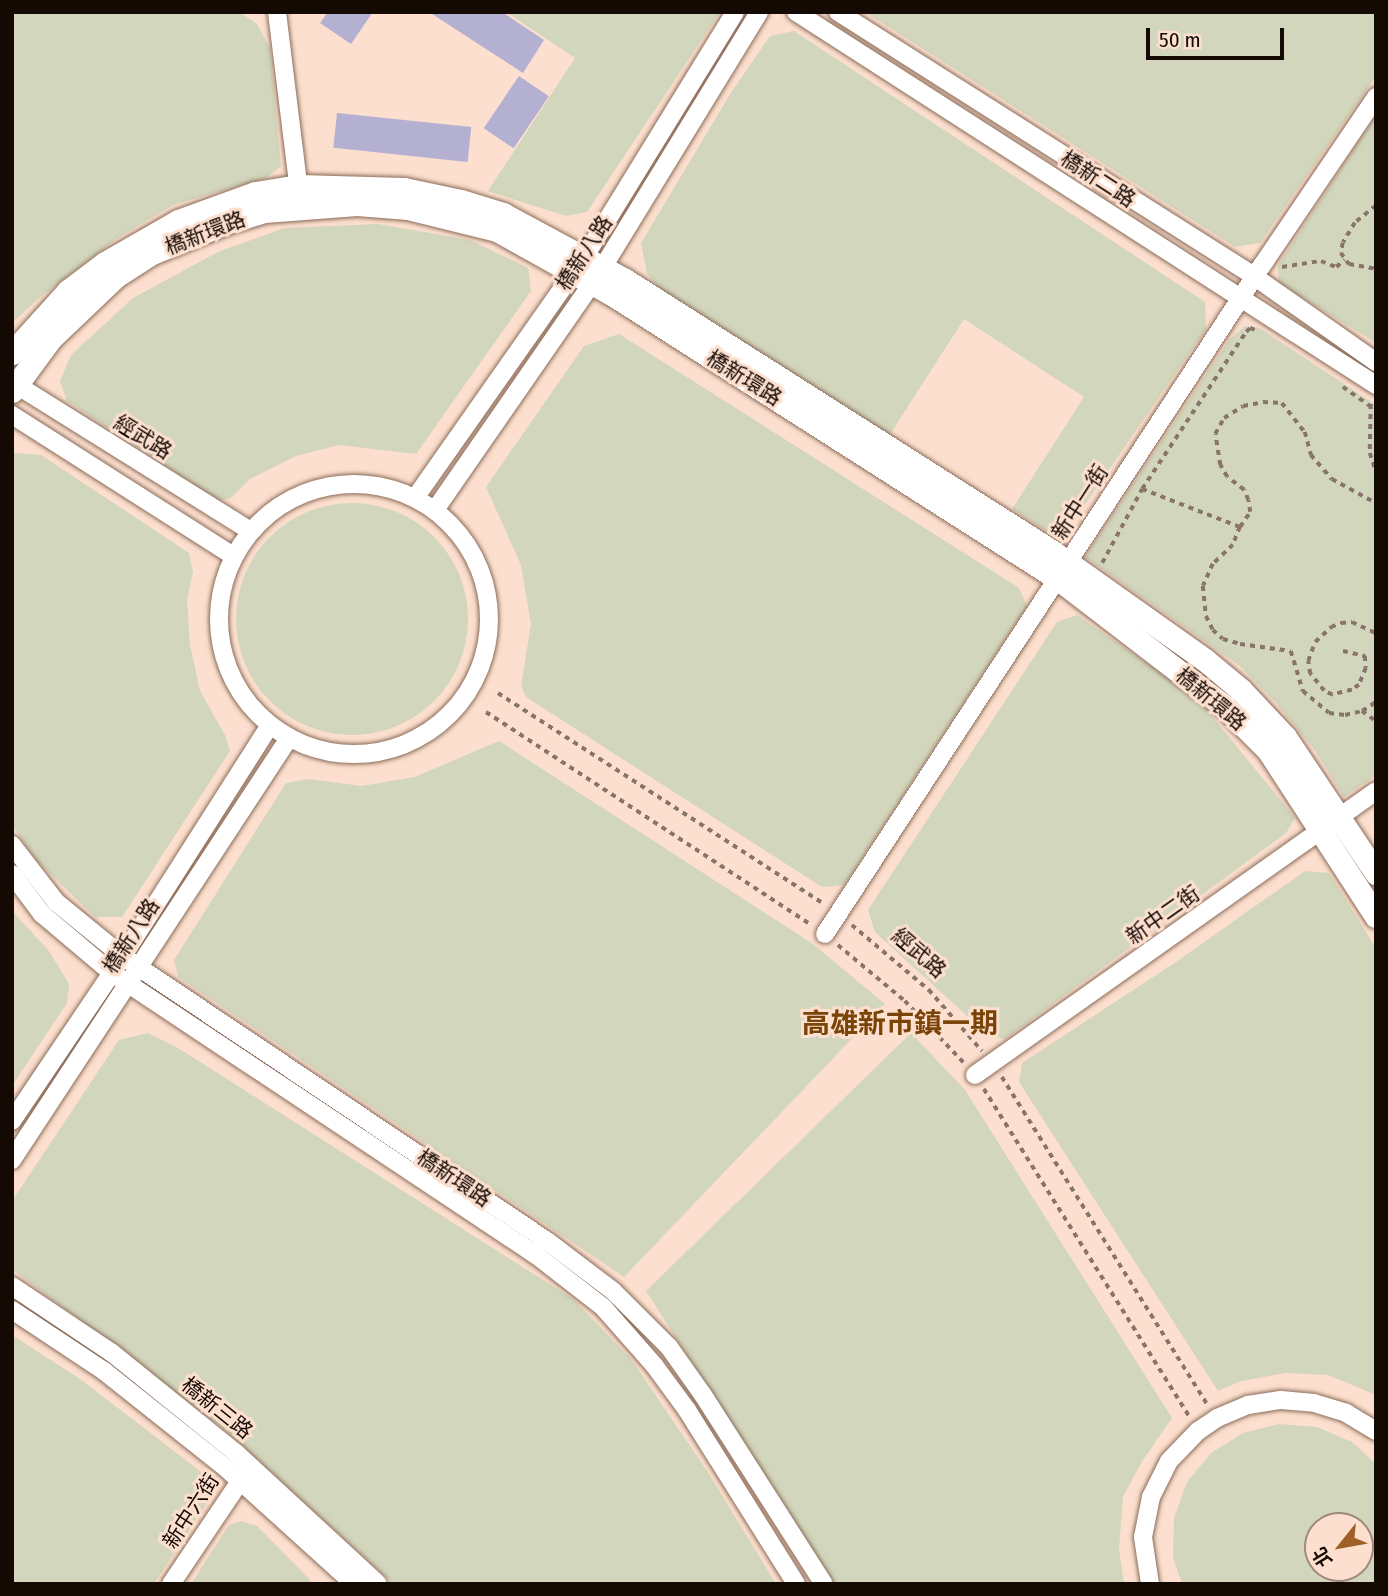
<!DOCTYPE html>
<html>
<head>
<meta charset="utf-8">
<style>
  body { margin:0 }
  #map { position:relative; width:1388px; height:1596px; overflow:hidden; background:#fcdfce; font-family:"Fira Sans Condensed","Noto Sans TC",sans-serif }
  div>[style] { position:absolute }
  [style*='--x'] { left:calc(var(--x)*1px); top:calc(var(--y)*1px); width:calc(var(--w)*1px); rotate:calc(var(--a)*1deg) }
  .green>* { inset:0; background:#d2d6bc }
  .round { border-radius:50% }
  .building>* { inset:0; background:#b4b0d2; transform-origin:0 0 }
  .path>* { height:3.5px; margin-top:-1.75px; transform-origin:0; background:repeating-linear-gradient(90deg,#887469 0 5px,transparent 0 10px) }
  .roads { filter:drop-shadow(0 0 2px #8b6c59) drop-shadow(0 0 2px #8b6c59) }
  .minor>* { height:18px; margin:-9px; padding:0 9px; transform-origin:9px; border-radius:9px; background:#fff }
  .minor>.ring { margin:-9px; padding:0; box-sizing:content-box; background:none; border:18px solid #fff; border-radius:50% }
  .tertiary>* { height:23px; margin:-11.5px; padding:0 11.5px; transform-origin:11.5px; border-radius:11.5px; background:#fff }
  span { translate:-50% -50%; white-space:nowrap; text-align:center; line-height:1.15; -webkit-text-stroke:6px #fcdfce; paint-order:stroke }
  .street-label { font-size:21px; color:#150904 }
  .district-label { font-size:28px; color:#7a4307; font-weight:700 }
  .frame { position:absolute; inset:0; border:14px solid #150904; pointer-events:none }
  .north { position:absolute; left:1304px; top:1512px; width:70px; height:70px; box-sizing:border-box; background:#fcdfce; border:2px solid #a0897d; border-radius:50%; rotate:239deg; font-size:19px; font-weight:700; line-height:28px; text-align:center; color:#150904 }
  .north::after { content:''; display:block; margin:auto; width:24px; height:32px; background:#9e6026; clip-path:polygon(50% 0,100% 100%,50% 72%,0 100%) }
  .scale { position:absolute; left:1146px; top:28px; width:138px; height:32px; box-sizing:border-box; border:4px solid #150904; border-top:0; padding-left:9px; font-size:21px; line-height:24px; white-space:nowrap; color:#150904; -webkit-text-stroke:5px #fcdfce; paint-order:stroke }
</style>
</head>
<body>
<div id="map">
  <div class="green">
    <div style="clip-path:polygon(12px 12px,239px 12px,257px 24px,270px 48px,281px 166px,266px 178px,173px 205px,116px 239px,38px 299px,12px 323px)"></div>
    <div style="clip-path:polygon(506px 12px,720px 12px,587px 212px,566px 216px,488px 191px,575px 58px)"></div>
    <div style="clip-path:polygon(865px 12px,1376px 12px,1376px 76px,1260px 243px,1235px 247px)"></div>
    <div style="clip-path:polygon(794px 31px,1205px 302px,1206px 329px,1068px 529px,1054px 536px,1012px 509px,1084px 397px,964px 319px,889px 436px,663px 291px,647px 274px,641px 243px,732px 91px,770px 36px)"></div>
    <div style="clip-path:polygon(1376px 115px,1376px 343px,1279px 283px,1278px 265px)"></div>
    <div style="clip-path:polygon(378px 224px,470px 240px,528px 268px,531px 291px,416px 454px,339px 445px,296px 456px,250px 479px,231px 498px,219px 501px,67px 401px,60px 381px,71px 355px,133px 298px,218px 252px,284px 228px)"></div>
    <div style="clip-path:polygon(1245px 326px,1259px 328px,1376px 405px,1376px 775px,1344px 797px,1314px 749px,1277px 704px,1240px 666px,1085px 557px,1229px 340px)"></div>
    <div style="clip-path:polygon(619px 334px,1019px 588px,1027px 606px,844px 885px,822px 887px,526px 697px,521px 686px,531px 624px,521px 565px,486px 487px,584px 346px)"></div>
    <div style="clip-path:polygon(14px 453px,41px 455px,189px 553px,193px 572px,187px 600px,190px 645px,200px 691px,225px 735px,230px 751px,122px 917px,95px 917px,36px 860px,12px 825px)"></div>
    <div class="round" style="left:236px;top:503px;width:232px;height:232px"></div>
    <div style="clip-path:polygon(1077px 615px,1198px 699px,1295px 818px,1286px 833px,1005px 1039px,988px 1035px,875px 932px,868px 910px,1057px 622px)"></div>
    <div style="clip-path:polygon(499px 741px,813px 944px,885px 1004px,624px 1277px,178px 977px,174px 960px,286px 783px,308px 779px,362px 786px,415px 777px)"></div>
    <div style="clip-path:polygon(1305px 871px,1329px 873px,1376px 948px,1376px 1395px,1328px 1375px,1286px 1373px,1241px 1381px,1218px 1391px,1019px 1082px,1022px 1063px,1173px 964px)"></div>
    <div style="clip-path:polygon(12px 911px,49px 951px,69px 984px,67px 1003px,12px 1086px)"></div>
    <div style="clip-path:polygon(148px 1033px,178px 1048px,573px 1299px,631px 1359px,707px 1471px,776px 1584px,394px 1584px,226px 1431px,12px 1269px,12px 1201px,119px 1040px)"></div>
    <div style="clip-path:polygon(911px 1033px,965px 1090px,1172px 1418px,1141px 1463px,1123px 1497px,1119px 1549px,1124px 1584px,834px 1584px,646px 1291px)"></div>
    <div style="clip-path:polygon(12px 1335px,80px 1379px,200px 1471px,211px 1484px,210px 1498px,154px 1584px,12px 1584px)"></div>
    <div style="clip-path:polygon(evenodd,1279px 1424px,1317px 1427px,1352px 1442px,1376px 1464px,1376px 1584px,1182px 1584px,1173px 1557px,1174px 1518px,1187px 1482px,1211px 1453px,1243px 1433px,1279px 1424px,1318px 1526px,1360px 1526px,1360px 1568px,1318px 1568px,1318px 1526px)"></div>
    <div style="clip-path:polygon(241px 1521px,257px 1526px,314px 1584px,191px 1584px,229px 1525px)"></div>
  </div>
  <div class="building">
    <div style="clip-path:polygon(328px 12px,373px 12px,351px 44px,320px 23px)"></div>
    <div style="clip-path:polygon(429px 12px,502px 12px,544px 40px,523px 73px)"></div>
    <div style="left:519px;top:76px;width:36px;height:63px;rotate:34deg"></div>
    <div style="left:337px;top:113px;width:135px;height:35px;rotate:6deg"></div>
  </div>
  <div class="path">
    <div style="--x:1376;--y:206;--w:27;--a:141"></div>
    <div style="--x:1355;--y:223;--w:23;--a:121"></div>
    <div style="--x:1343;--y:243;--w:10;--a:101"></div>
    <div style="--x:1341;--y:253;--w:14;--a:54"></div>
    <div style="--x:1349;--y:264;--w:27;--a:10"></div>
    <div style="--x:1282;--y:267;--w:39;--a:-9"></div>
    <div style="--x:1321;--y:261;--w:16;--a:22"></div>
    <div style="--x:1336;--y:267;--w:11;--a:-38"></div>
    <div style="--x:1343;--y:387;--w:33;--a:35"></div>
    <div style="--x:1371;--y:404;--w:49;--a:91.2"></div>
    <div style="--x:1370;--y:453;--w:19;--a:72"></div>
    <div style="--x:1142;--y:489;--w:105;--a:21.2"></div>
    <div style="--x:1240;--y:527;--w:18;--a:-56"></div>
    <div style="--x:1250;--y:512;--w:12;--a:-99"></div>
    <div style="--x:1248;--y:500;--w:11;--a:-112"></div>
    <div style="--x:1244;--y:490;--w:21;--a:-143"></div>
    <div style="--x:1227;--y:477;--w:14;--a:-120"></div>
    <div style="--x:1220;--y:465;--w:31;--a:-99"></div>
    <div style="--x:1215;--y:434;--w:18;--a:-61"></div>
    <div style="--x:1224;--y:418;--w:22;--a:-32"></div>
    <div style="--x:1243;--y:406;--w:20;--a:-11"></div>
    <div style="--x:1263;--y:402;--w:19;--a:3"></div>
    <div style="--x:1282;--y:403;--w:37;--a:52"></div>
    <div style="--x:1305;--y:432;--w:24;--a:75"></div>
    <div style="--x:1311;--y:455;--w:32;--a:49"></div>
    <div style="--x:1332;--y:479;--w:50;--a:28.6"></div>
    <div style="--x:1240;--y:527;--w:19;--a:111"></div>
    <div style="--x:1233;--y:545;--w:28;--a:136"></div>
    <div style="--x:1213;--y:564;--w:24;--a:114"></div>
    <div style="--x:1203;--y:586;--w:30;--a:84"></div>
    <div style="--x:1206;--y:616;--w:16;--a:63"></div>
    <div style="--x:1213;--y:630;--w:13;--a:42"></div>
    <div style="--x:1223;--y:639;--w:18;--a:16"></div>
    <div style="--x:1240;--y:644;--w:51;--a:7.8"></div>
    <div style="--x:1291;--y:651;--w:42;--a:73.3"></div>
    <div style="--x:1303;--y:691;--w:34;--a:40"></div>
    <div style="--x:1329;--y:713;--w:16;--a:7"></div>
    <div style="--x:1345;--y:715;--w:17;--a:-13"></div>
    <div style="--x:1362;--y:711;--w:17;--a:-33"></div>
    <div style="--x:1102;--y:563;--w:84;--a:-61.6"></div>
    <div style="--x:1142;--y:489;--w:188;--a:-56.5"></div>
    <div style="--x:1246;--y:332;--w:6;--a:-45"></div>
    <div style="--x:1250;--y:328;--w:9;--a:21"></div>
    <div style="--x:1343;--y:651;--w:23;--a:13"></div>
    <div style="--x:1365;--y:656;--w:12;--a:85"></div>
    <div style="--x:1366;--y:668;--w:18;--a:112"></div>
    <div style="--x:1359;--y:685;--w:9;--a:144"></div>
    <div style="--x:1352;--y:690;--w:21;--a:166"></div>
    <div style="--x:1332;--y:695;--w:9;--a:-153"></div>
    <div style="--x:1324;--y:691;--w:22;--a:-129"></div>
    <div style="--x:1310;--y:674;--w:13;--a:-99"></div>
    <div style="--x:1308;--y:661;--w:20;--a:-70"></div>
    <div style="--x:1315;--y:642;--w:22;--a:-43"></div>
    <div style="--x:1331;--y:627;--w:11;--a:-22"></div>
    <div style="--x:1341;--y:623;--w:11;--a:-5"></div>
    <div style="--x:1352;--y:622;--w:26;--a:25"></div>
    <div style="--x:498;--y:693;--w:388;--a:32.9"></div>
    <div style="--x:1362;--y:711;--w:17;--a:36"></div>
    <div style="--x:486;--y:712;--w:389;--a:33.2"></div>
    <div style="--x:852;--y:925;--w:101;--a:40.2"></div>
    <div style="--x:929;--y:990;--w:81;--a:49"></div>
    <div style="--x:838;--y:945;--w:87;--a:39.9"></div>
    <div style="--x:905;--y:1001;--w:87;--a:46.4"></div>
    <div style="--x:1002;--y:1077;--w:387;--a:57.9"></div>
    <div style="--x:984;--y:1089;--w:388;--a:57.9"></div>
  </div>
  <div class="roads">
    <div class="minor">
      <div style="--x:277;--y:12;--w:188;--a:83"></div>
      <div style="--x:796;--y:12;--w:690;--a:32.75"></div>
      <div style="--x:838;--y:12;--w:494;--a:32.4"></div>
      <div style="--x:1255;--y:277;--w:148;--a:35.1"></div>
      <div style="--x:12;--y:382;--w:281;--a:32"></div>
      <div style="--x:12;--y:415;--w:262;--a:32.5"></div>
      <div class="ring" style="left:219px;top:484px;width:252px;height:252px"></div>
      <div style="--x:415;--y:498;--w:296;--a:-54.9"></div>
      <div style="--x:585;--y:256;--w:286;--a:-58.4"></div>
      <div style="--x:435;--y:510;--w:295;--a:-55.3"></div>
      <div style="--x:603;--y:267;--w:299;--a:-58.5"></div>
      <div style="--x:12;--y:845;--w:72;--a:52.3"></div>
      <div style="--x:56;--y:902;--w:85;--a:39.3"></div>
      <div style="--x:122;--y:956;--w:512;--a:33.85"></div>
      <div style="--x:547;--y:1241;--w:83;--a:37.1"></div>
      <div style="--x:613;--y:1291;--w:79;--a:45"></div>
      <div style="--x:669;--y:1347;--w:59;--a:54.7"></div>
      <div style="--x:703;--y:1395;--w:224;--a:57.4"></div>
      <div style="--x:12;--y:874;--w:50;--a:53.1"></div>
      <div style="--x:42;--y:914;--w:92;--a:40.1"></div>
      <div style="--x:112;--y:973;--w:509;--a:33.63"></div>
      <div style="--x:536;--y:1255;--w:85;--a:37.8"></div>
      <div style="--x:603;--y:1307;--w:77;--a:48.7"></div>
      <div style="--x:654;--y:1365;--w:56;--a:53.7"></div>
      <div style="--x:687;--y:1410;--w:205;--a:57.9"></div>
      <div style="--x:825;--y:934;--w:800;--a:-56.83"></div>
      <div style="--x:1263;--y:264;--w:202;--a:-55.9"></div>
      <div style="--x:975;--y:1075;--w:491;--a:-35.3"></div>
      <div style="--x:12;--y:1121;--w:179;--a:-56"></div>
      <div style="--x:112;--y:973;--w:294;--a:-57.5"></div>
      <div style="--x:12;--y:1160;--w:505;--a:-56.72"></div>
      <div style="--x:12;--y:1286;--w:120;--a:33.8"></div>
      <div style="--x:112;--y:1353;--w:159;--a:38.9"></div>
      <div style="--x:236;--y:1453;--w:193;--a:42.7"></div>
      <div style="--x:12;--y:1310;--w:110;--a:33.5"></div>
      <div style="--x:104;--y:1371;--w:156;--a:38.5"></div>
      <div style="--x:226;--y:1468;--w:173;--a:42.2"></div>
      <div style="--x:171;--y:1584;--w:136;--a:-56.1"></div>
      <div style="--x:1150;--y:1584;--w:48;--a:-98.5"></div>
      <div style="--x:1143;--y:1537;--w:41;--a:-78.7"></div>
      <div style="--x:1151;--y:1497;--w:40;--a:-63.4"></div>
      <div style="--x:1169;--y:1461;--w:42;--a:-46"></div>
      <div style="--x:1198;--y:1431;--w:23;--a:-34"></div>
      <div style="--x:1217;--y:1418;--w:34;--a:-23"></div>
      <div style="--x:1248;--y:1405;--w:33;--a:-9"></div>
      <div style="--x:1281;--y:1400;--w:33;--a:5"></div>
      <div style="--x:1314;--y:1403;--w:34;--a:17"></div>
      <div style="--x:1346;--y:1413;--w:35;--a:31"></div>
    </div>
    <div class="tertiary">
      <div style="--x:12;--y:353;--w:84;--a:-47.9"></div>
      <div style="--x:68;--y:291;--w:46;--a:-37.1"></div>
      <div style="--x:105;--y:263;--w:84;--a:-29.9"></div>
      <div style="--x:178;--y:221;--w:82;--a:-20"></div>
      <div style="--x:255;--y:193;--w:45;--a:-9"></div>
      <div style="--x:299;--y:186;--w:105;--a:1.6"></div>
      <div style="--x:404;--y:189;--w:58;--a:11.9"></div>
      <div style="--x:461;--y:201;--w:44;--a:17.2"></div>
      <div style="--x:503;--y:214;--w:139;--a:28.4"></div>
      <div style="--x:625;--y:280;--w:507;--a:32.44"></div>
      <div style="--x:1053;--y:552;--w:186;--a:35.4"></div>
      <div style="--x:1205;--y:660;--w:47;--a:39.8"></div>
      <div style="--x:1241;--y:690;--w:64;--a:46.9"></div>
      <div style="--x:1285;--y:737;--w:164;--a:56.2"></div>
      <div style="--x:12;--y:391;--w:64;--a:-53.8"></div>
      <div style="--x:50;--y:339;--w:91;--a:-43.7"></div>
      <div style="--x:116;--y:276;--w:40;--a:-32.9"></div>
      <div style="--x:150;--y:254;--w:81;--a:-22.5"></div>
      <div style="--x:225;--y:223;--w:41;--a:-17.1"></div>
      <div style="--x:264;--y:211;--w:93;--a:-4.3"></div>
      <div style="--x:357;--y:204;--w:51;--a:4.5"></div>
      <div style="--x:408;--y:208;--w:92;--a:13.9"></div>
      <div style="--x:497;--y:230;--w:135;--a:29.2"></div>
      <div style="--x:615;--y:296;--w:524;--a:32.54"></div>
      <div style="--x:1057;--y:578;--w:210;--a:37.5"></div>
      <div style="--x:1224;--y:706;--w:62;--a:45"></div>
      <div style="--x:1268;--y:750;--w:198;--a:57"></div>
    </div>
  </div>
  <div class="street-label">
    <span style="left:1098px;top:179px;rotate:33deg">橋新二路</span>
    <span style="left:205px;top:233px;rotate:-21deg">橋新環路</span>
    <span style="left:584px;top:253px;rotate:-57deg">橋新八路</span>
    <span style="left:744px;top:378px;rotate:32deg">橋新環路</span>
    <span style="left:143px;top:437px;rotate:32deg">經武路</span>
    <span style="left:1080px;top:502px;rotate:-57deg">新中一街</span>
    <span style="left:1211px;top:699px;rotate:40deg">橋新環路</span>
    <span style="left:1163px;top:915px;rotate:-35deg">新中二街</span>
    <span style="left:131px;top:936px;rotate:-57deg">橋新八路</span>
    <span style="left:919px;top:953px;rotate:41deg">經武路</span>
    <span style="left:454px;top:1178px;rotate:34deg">橋新環路</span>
    <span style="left:217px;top:1408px;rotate:39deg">橋新三路</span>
    <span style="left:191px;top:1511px;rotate:-57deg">新中六街</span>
  </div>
  <div class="district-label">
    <span style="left:900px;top:1024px">高雄新市鎮一期</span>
  </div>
  <div class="frame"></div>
  <div class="north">北</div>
  <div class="scale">50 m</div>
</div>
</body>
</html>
